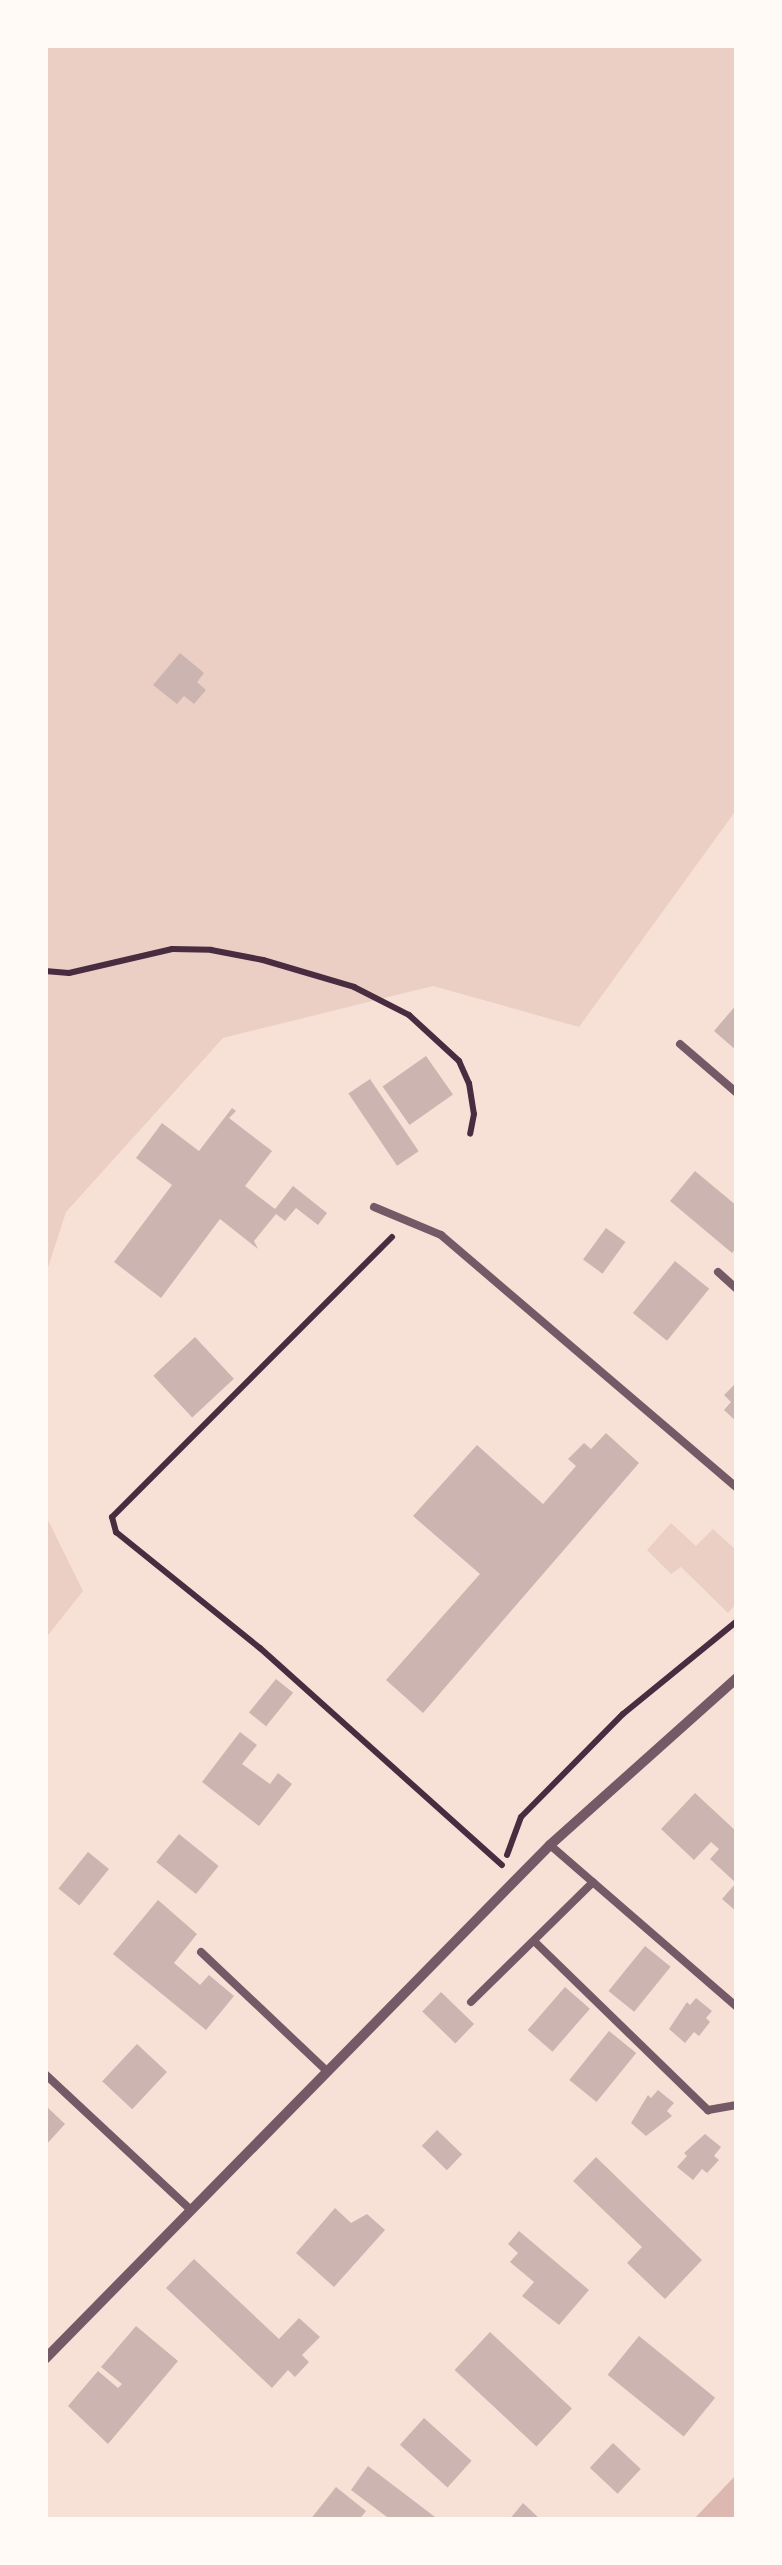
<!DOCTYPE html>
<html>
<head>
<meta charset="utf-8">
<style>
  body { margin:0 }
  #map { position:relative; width:782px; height:2565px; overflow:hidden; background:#f7e1d7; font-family:Rubik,sans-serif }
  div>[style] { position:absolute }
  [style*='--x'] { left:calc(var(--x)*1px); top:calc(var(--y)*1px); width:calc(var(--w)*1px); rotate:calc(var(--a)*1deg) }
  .green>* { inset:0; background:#ebcfc5 }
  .water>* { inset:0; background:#dcb8b0 }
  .building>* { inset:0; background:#ccb4b1; transform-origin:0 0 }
  .path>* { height:6px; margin:-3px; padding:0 3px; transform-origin:3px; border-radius:3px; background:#4a2c40 }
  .service>* { height:8px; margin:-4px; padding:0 4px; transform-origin:4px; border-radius:4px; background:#755966 }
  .minor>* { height:10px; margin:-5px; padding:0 5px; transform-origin:5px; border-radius:5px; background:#755966 }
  span { translate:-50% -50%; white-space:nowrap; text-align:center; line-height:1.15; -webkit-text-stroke:10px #fffaf5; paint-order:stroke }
  .frame { position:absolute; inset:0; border:48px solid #fffaf5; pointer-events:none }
</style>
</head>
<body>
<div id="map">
  <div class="green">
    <div style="clip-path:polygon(45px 45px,737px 45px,737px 809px,579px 1027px,433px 986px,223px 1038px,66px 1212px,45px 1277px)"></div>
    <div style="clip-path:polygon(45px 1514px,83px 1591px,45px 1639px)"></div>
    <div style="clip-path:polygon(671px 1523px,696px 1546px,713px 1529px,737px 1551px,737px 1603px,728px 1613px,681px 1567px,671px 1574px,647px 1550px)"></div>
  </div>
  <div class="water">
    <div style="clip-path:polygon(737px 2474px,737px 2520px,693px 2520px)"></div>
  </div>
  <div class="building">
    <div style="clip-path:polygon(180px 653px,204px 673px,197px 682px,206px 690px,194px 704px,184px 696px,177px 704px,153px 685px)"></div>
    <div style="clip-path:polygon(737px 1004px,737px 1051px,714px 1031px)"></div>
    <div style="left:426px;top:1056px;width:47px;height:53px;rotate:55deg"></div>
    <div style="left:370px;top:1079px;width:87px;height:26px;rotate:56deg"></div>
    <div style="clip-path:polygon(232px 1108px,236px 1111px,229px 1118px,272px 1151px,245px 1186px,275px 1209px,293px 1186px,327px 1213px,318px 1225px,296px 1208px,285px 1221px,276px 1214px,254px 1241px,258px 1249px,220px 1219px,161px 1298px,114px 1262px,172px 1185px,136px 1158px,162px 1123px,199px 1151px)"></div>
    <div style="clip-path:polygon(695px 1171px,737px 1206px,737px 1247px,732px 1253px,670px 1201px)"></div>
    <div style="left:606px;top:1228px;width:24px;height:39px;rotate:36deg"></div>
    <div style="left:675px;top:1261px;width:44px;height:67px;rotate:39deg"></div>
    <div style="left:195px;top:1337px;width:57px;height:57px;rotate:47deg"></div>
    <div style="clip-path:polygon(737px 1382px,737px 1422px,724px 1410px,731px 1402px,724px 1395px)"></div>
    <div style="clip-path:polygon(606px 1433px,639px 1463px,423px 1713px,386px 1680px,480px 1574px,413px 1516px,477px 1445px,543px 1504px,576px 1466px,568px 1459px,584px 1443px,591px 1449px)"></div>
    <div style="left:276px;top:1679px;width:22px;height:43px;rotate:39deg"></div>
    <div style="clip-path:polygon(240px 1732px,257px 1745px,242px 1764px,270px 1784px,278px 1773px,292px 1784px,259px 1826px,202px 1782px)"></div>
    <div style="clip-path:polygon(695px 1793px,737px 1832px,737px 1912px,722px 1899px,736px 1883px,710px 1859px,719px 1849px,711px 1842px,694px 1860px,661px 1829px)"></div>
    <div style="left:179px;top:1834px;width:51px;height:36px;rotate:39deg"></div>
    <div style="left:88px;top:1852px;width:27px;height:47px;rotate:39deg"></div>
    <div style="clip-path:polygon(158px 1900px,197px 1934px,174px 1963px,200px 1985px,209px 1975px,234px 1996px,206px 2030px,113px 1954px)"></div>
    <div style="left:645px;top:1946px;width:33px;height:58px;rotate:39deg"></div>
    <div style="left:565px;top:1987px;width:33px;height:57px;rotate:41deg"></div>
    <div style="left:441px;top:1992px;width:46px;height:27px;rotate:44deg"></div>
    <div style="clip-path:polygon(696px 1998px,712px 2011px,706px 2018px,710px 2022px,699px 2036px,694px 2032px,685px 2043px,669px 2029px,687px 2002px,690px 2005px)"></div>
    <div style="left:609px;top:2031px;width:35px;height:63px;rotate:39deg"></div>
    <div style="left:137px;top:2044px;width:41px;height:51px;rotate:43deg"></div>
    <div style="clip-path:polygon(658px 2090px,674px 2103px,667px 2111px,672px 2116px,646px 2136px,631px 2123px,648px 2095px,651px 2098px)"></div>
    <div style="clip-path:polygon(45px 2105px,65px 2124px,45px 2146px)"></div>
    <div style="left:437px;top:2130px;width:35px;height:22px;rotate:44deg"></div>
    <div style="clip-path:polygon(705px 2134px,721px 2147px,714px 2156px,719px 2160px,707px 2173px,702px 2169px,693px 2180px,677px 2167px,687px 2156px,684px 2153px)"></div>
    <div style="clip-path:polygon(596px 2157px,702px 2260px,665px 2299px,627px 2263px,642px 2247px,573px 2181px)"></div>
    <div style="clip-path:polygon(335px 2208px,351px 2223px,367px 2214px,385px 2230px,334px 2287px,296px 2253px)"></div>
    <div style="clip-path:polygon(519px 2231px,589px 2290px,559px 2325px,522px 2296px,534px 2282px,510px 2262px,518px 2253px,508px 2244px)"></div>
    <div style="clip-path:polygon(194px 2259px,279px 2339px,299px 2318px,320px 2337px,302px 2355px,309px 2362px,295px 2377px,288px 2370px,272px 2388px,166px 2288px)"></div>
    <div style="clip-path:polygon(136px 2326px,178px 2361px,108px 2444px,68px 2406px,98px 2371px,118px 2388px,122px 2384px,101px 2367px)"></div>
    <div style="left:490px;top:2332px;width:112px;height:52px;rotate:43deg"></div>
    <div style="left:639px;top:2336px;width:98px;height:50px;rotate:39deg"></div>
    <div style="left:424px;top:2418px;width:64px;height:36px;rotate:42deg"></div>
    <div style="left:613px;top:2443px;width:38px;height:34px;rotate:43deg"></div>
    <div style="clip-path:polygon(368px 2466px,435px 2517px,432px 2520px,391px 2520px,351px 2490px)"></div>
    <div style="clip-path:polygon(336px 2487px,366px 2511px,359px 2520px,310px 2520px)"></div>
    <div style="clip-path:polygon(523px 2503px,541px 2520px,509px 2520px)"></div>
  </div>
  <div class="path">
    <div style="--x:45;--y:971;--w:24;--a:5"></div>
    <div style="--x:69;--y:973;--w:106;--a:-13.1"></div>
    <div style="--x:172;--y:949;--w:39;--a:1"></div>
    <div style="--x:211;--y:950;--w:53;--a:10.9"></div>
    <div style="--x:263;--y:960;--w:95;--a:16.5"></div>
    <div style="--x:354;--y:987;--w:62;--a:27"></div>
    <div style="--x:409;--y:1015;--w:68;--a:42.6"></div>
    <div style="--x:459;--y:1061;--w:24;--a:66"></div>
    <div style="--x:469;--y:1083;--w:31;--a:81"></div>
    <div style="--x:474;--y:1114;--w:20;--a:101"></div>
    <div style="--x:392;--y:1237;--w:396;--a:135"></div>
    <div style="--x:112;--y:1517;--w:16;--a:75"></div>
    <div style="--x:116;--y:1532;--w:185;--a:38.9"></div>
    <div style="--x:260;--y:1648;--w:325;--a:41.9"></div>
    <div style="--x:507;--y:1855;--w:40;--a:-69.8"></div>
    <div style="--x:521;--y:1817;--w:145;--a:-45.3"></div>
    <div style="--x:623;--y:1714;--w:147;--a:-39.2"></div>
  </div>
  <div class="service">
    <div style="--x:680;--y:1044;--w:75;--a:40.7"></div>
    <div style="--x:374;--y:1207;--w:73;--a:22.7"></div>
    <div style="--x:441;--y:1235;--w:389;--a:40.5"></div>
    <div style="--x:718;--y:1272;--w:25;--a:42"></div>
    <div style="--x:550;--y:1845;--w:247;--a:40.9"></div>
    <div style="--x:534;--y:1941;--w:243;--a:44.2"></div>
    <div style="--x:708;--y:2110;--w:29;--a:-10"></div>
    <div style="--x:201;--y:1952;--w:173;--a:43.4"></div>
    <div style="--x:471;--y:2002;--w:171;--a:-44.5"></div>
    <div style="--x:45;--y:2074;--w:198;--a:43"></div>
  </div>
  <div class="minor">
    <div style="--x:45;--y:2359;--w:721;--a:-45.51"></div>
    <div style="--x:550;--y:1845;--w:251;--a:-41.8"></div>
  </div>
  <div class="frame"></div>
</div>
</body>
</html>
